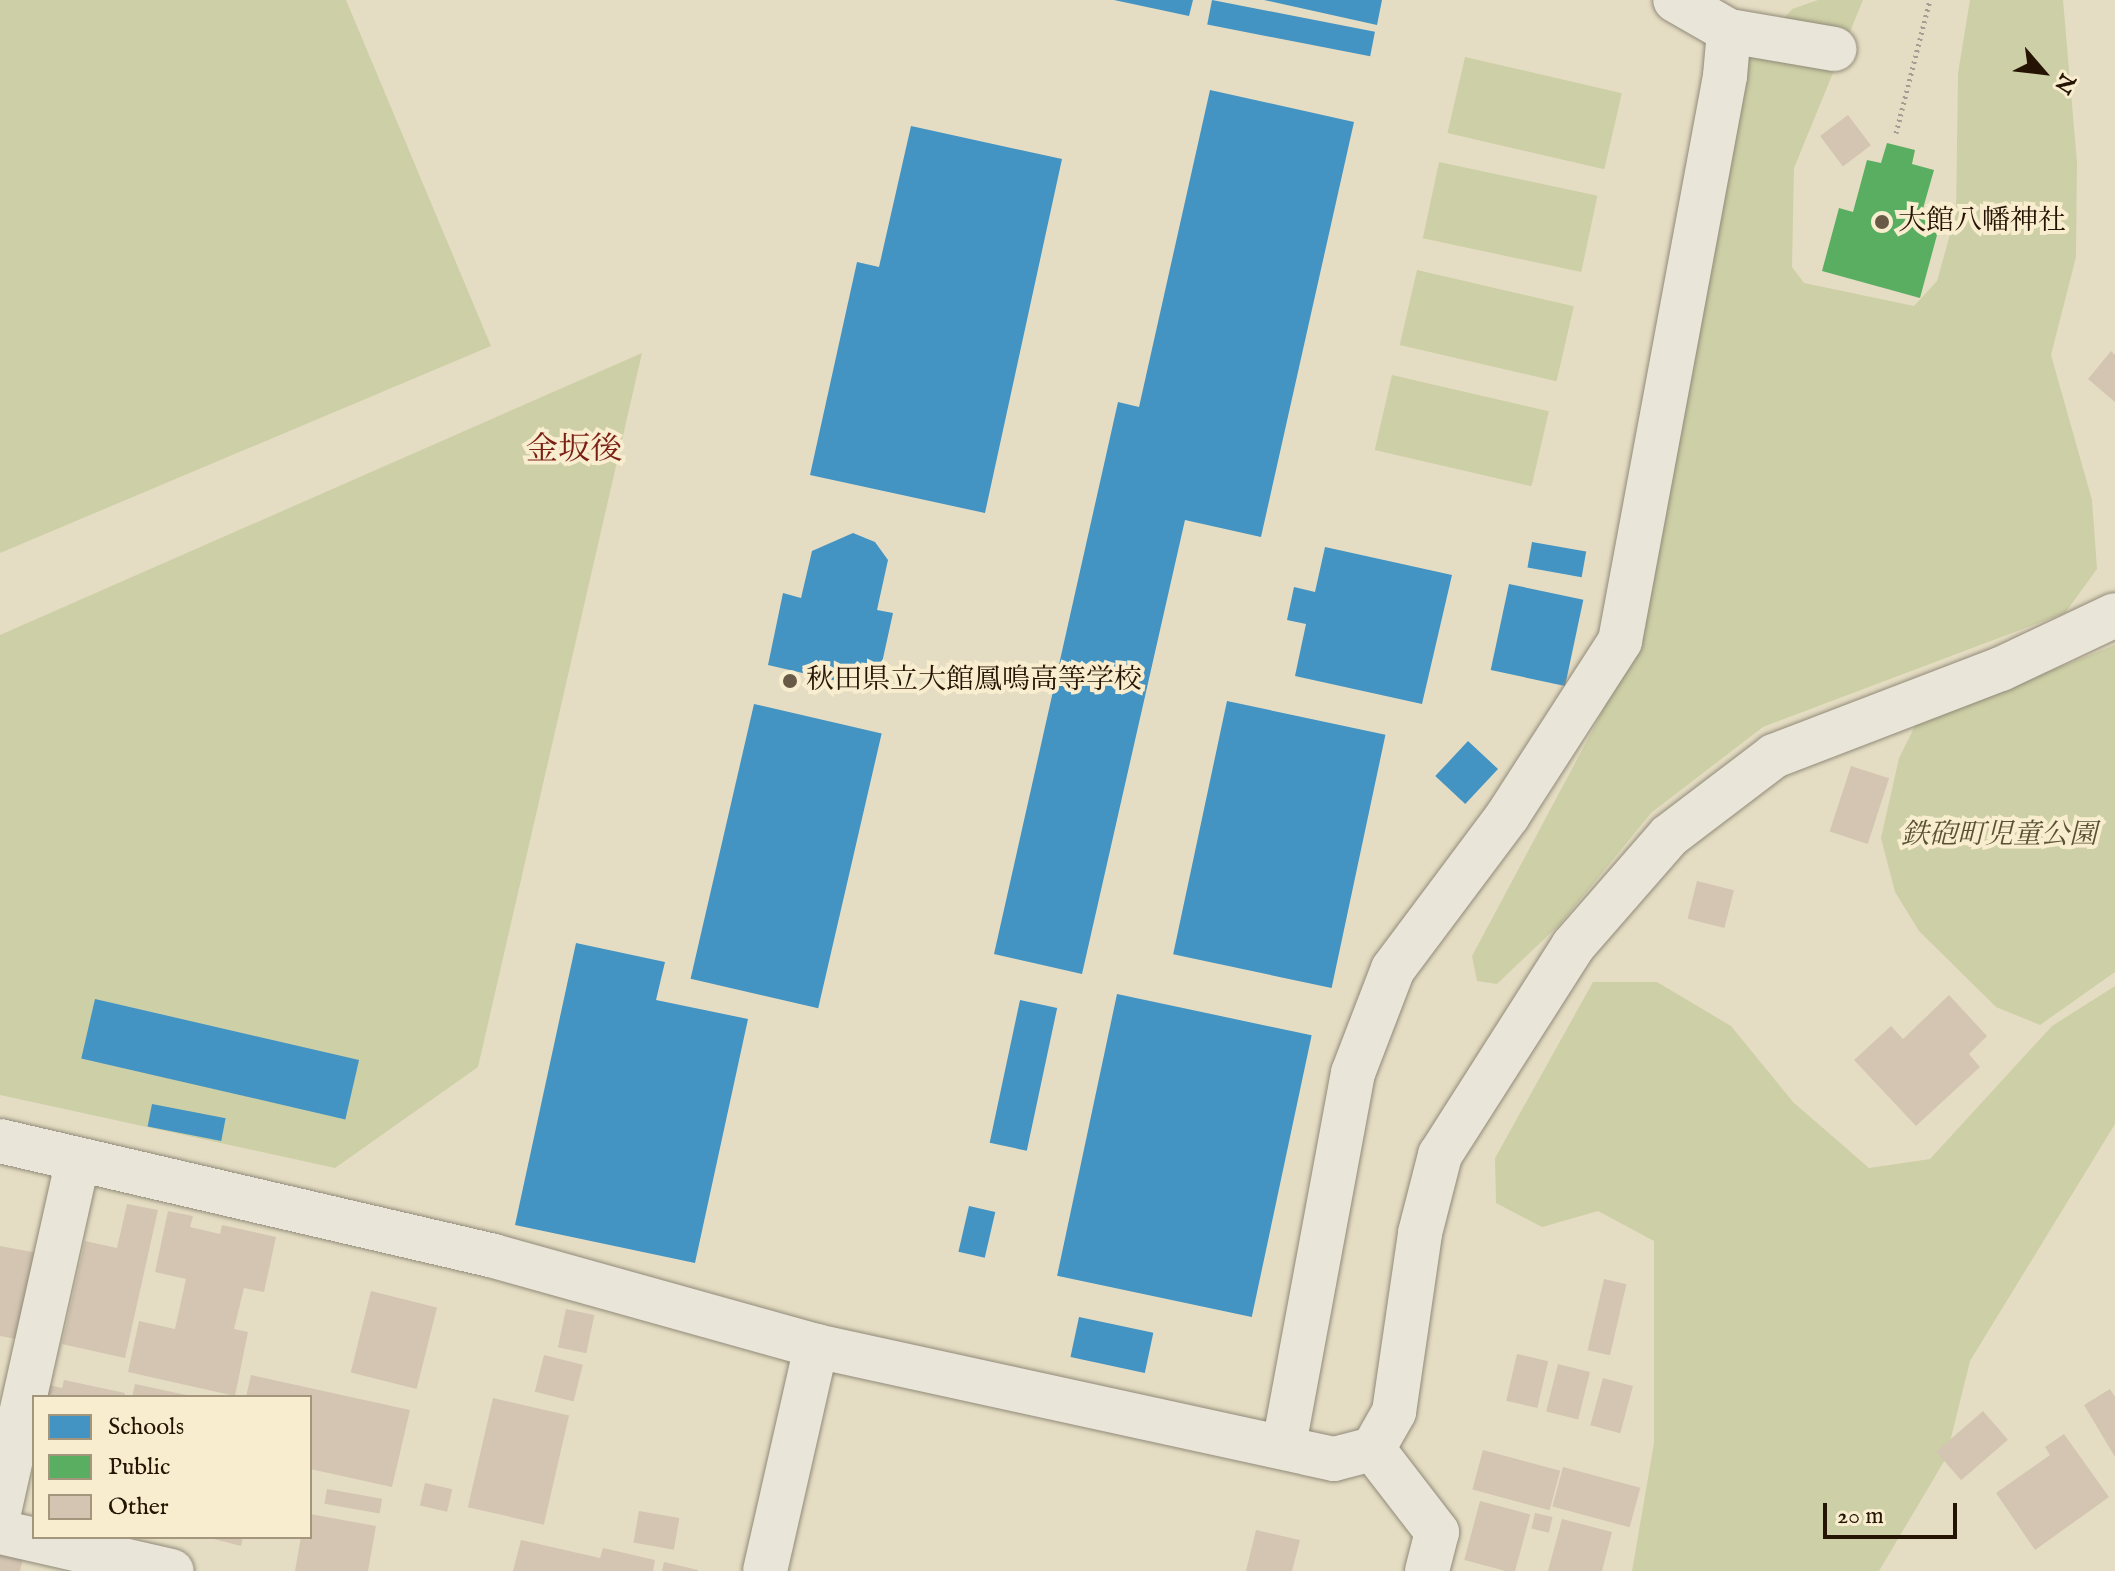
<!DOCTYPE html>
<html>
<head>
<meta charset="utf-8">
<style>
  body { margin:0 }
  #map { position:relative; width:2115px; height:1571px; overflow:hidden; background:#e5ddc3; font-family:"IM FELL English","Noto Serif JP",serif }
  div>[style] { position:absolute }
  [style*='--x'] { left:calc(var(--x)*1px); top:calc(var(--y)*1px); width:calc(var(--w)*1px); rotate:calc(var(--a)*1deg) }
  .green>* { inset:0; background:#cdcfa6; transform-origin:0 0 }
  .schools>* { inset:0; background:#4393c3; transform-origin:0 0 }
  .public>* { inset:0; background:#5aae61 }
  .building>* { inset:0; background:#d3c5b2; transform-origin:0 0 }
  .path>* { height:5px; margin-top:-2.5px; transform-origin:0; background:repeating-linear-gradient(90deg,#a39d93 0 2px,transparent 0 6px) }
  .roads { filter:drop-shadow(0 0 2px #918a79) drop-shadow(0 0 2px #918a79) }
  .minor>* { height:44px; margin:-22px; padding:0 22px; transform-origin:22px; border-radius:22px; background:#e9e5d8 }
  .dots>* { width:22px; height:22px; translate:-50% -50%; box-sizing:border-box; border:4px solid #f8edce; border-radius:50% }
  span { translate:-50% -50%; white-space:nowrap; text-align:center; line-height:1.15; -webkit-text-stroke:8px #f8edce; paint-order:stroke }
  .poi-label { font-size:28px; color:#251404 }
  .left { translate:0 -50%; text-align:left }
  .park-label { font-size:28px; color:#595234; font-style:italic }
  .quarter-label { font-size:32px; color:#7a1f14 }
  .legend { position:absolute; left:32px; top:1395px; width:280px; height:144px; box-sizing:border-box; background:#f8edce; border:2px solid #a4967d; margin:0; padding:10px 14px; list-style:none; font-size:24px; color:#251404 }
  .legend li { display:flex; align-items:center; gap:16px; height:40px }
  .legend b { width:40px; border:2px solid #a4967d }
  .north { position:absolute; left:2003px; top:32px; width:80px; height:80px; -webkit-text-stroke:6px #f8edce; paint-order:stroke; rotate:118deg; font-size:22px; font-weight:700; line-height:32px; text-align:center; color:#251404 }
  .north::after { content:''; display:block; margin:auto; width:28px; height:36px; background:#251404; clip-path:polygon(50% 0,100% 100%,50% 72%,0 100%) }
  .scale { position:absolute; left:1823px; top:1503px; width:134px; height:36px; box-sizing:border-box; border:4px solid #251404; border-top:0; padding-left:10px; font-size:24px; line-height:28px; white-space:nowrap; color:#251404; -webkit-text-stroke:6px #f8edce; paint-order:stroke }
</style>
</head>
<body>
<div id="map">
  <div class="green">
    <div style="clip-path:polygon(0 0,346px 0,491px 346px,0 553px)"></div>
    <div style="clip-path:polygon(1818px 0,1863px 0,1794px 168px,1792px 267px,1804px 283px,1914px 306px,1937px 281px,1956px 213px,1958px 73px,1970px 0,2063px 0,2077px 162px,2076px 257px,2051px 355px,2092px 500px,2097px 569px,2065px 613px,1763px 727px,1651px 813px,1561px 923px,1497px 984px,1477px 981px,1472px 956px,1597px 722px,1642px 620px,1746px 62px,1792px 9px)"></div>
    <div style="left:1465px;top:57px;width:161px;height:78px;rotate:13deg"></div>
    <div style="left:1439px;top:162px;width:162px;height:78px;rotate:12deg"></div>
    <div style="left:1417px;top:270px;width:161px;height:77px;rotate:13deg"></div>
    <div style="clip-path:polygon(642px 353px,478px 1067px,335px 1168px,0 1095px,0 635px)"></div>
    <div style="left:1392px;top:375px;width:161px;height:77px;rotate:13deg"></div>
    <div style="clip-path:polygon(2115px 645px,2115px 972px,2040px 1025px,1996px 1007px,1919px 931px,1895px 892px,1881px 838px,1899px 758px,1916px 724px)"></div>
    <div style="clip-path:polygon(1593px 982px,1657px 982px,1731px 1026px,1793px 1102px,1869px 1168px,1930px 1159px,2052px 1026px,2115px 986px,2115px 1124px,1970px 1361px,1946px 1458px,1879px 1571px,1632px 1571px,1654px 1443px,1654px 1241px,1598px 1211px,1542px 1227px,1496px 1203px,1495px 1158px)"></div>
  </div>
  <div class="schools">
    <div style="clip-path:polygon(1114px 0,1193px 0,1189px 16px)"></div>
    <div style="left:1212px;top:0;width:166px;height:25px;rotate:11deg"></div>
    <div style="clip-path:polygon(1264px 0,1382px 0,1377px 25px)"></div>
    <div style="clip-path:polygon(1210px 90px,1354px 122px,1261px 537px,1185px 520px,1082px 974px,994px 954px,1118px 402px,1139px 407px)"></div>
    <div style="clip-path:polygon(911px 126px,1062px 159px,985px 513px,810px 475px,857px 262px,879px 267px)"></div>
    <div style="clip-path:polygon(853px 533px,875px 542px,888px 560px,877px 610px,893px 613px,876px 690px,768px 665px,783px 593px,801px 598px,812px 551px)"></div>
    <div style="left:1532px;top:542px;width:55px;height:26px;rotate:10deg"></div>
    <div style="clip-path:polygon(1325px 547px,1452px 575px,1422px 704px,1295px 676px,1306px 624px,1287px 620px,1294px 587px,1315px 592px)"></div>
    <div style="left:1509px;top:584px;width:76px;height:88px;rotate:12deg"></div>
    <div style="left:1227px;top:701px;width:162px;height:259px;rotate:12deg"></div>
    <div style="left:754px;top:704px;width:131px;height:282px;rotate:13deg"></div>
    <div style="left:1468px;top:741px;width:41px;height:48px;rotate:43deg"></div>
    <div style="clip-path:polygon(576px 943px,665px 962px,656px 1000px,748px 1019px,695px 1263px,515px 1225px)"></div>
    <div style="left:1117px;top:994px;width:199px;height:288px;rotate:12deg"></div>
    <div style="left:95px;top:999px;width:271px;height:61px;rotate:13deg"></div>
    <div style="left:1020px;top:1000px;width:38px;height:146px;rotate:12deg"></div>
    <div style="left:152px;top:1104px;width:75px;height:23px;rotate:11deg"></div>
    <div style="left:969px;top:1206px;width:27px;height:47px;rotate:13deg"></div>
    <div style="left:1079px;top:1317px;width:76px;height:41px;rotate:12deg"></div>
  </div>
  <div class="public">
    <div style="clip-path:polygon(1887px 143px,1915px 150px,1912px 164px,1934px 170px,1920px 219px,1940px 224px,1920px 298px,1822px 271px,1839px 208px,1853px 212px,1867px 160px,1881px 163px)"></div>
  </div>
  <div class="building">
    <div style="left:1848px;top:115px;width:38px;height:35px;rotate:53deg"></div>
    <div style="clip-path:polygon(2111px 351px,2115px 355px,2115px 402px,2088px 379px)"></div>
    <div style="left:1851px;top:766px;width:40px;height:69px;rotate:18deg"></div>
    <div style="left:1697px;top:881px;width:38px;height:39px;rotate:14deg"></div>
    <div style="clip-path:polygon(1949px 995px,1987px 1036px,1969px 1054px,1980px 1067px,1916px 1126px,1854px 1060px,1891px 1026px,1903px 1039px)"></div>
    <div style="clip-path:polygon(127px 1204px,158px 1210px,125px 1358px,62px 1344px,85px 1241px,117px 1248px)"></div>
    <div style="clip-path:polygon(168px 1211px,193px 1216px,190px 1227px,220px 1234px,222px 1225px,276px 1237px,264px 1292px,244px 1288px,234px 1329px,248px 1332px,235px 1396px,128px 1372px,139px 1321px,175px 1329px,186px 1279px,155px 1272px)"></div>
    <div style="clip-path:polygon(0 1246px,43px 1254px,27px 1341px,0 1336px)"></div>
    <div style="left:1604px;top:1279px;width:23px;height:73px;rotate:13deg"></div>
    <div style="left:371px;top:1291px;width:68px;height:84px;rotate:14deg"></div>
    <div style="left:566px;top:1309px;width:29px;height:39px;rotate:12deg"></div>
    <div style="left:1517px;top:1354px;width:32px;height:48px;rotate:13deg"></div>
    <div style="left:544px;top:1355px;width:40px;height:38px;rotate:14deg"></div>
    <div style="left:1558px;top:1364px;width:33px;height:49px;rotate:14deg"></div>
    <div style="clip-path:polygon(251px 1375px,410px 1410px,392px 1487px,310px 1469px,310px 1397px,246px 1397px)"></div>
    <div style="left:1603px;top:1378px;width:31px;height:49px;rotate:15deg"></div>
    <div style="clip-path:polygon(64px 1380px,125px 1393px,124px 1397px,47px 1397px,49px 1385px,62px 1388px)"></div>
    <div style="clip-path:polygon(135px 1384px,191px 1396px,190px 1397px,132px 1397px)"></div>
    <div style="clip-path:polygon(2110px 1389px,2115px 1397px,2115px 1457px,2084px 1405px)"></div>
    <div style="left:493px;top:1398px;width:78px;height:112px;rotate:13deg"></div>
    <div style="left:1983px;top:1411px;width:38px;height:62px;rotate:49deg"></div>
    <div style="clip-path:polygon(2064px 1434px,2109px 1497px,2035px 1550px,1996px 1493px,2050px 1455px,2045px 1447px)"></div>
    <div style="left:1483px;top:1450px;width:80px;height:41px;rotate:15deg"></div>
    <div style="left:1563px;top:1467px;width:80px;height:41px;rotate:15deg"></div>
    <div style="left:425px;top:1483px;width:28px;height:23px;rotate:13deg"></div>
    <div style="left:327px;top:1489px;width:56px;height:15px;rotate:10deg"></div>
    <div style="left:1480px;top:1501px;width:52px;height:61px;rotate:15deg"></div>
    <div style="left:639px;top:1511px;width:41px;height:32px;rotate:10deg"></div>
    <div style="left:1535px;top:1513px;width:18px;height:16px;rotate:13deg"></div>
    <div style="clip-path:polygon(310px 1514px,376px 1526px,368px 1571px,295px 1571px,301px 1537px,310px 1537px)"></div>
    <div style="clip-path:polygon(1562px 1519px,1612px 1532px,1602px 1571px,1548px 1571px)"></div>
    <div style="clip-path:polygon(1256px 1530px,1300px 1540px,1292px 1571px,1246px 1571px)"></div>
    <div style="clip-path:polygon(206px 1537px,243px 1537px,241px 1546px)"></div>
    <div style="clip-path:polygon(521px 1540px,600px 1558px,603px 1548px,655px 1560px,653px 1571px,513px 1571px)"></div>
    <div style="clip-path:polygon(0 1554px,23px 1559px,20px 1571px,0 1571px)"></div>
    <div style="clip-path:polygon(664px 1562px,698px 1570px,698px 1571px,662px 1571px)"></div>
  </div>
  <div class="path">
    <div style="--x:1896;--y:133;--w:137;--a:-75.7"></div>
  </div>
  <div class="roads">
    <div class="minor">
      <div style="--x:1729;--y:31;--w:107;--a:9.7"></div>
      <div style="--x:0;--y:1141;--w:507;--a:13.1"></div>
      <div style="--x:494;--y:1256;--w:334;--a:15.6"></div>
      <div style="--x:816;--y:1346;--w:530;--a:12.31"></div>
      <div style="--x:1334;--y:1459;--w:40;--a:-14.4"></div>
      <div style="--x:1373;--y:1449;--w:43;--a:-60.4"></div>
      <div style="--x:1394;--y:1412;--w:181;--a:-81.7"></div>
      <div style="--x:1420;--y:1233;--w:81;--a:-75.6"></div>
      <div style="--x:1440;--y:1155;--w:248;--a:-57.5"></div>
      <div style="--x:1573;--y:946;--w:146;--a:-48.9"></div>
      <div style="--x:1669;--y:836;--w:132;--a:-37.3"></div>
      <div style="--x:1774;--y:756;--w:243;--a:-21"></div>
      <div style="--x:2001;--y:669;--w:126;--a:-25.3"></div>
      <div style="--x:1284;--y:1445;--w:378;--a:-79.5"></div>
      <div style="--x:1353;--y:1073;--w:111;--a:-69"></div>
      <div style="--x:1393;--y:969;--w:192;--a:-53.2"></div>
      <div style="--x:1508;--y:815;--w:207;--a:-57.2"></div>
      <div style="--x:1620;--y:641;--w:575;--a:-79.47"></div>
      <div style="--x:1725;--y:76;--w:45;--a:-84.9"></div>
      <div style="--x:1729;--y:31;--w:62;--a:-150.1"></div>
      <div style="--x:1373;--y:1449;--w:105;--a:52.4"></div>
      <div style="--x:1437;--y:1532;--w:40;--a:104.4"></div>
      <div style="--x:0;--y:1508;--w:357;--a:-77.4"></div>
      <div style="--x:0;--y:1532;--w:176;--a:12.8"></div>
      <div style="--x:765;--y:1571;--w:231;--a:-77.2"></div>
    </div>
  </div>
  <div class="dots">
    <div style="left:1882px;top:222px;background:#685a47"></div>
    <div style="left:790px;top:681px;background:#685a47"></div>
  </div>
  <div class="poi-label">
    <span class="left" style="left:1898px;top:222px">大館八幡神社</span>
    <span class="left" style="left:806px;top:681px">秋田県立大館鳳鳴高等学校</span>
  </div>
  <div class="park-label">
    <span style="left:1999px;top:836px">鉄砲町児童公園</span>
  </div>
  <div class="quarter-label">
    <span style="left:574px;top:451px">金坂後</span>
  </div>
  <ul class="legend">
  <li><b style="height:22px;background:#4393c3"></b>Schools</li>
  <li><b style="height:22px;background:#5aae61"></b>Public</li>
  <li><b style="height:22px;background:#d3c5b2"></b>Other</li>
  </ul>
  <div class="north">N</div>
  <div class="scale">20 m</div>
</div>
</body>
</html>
